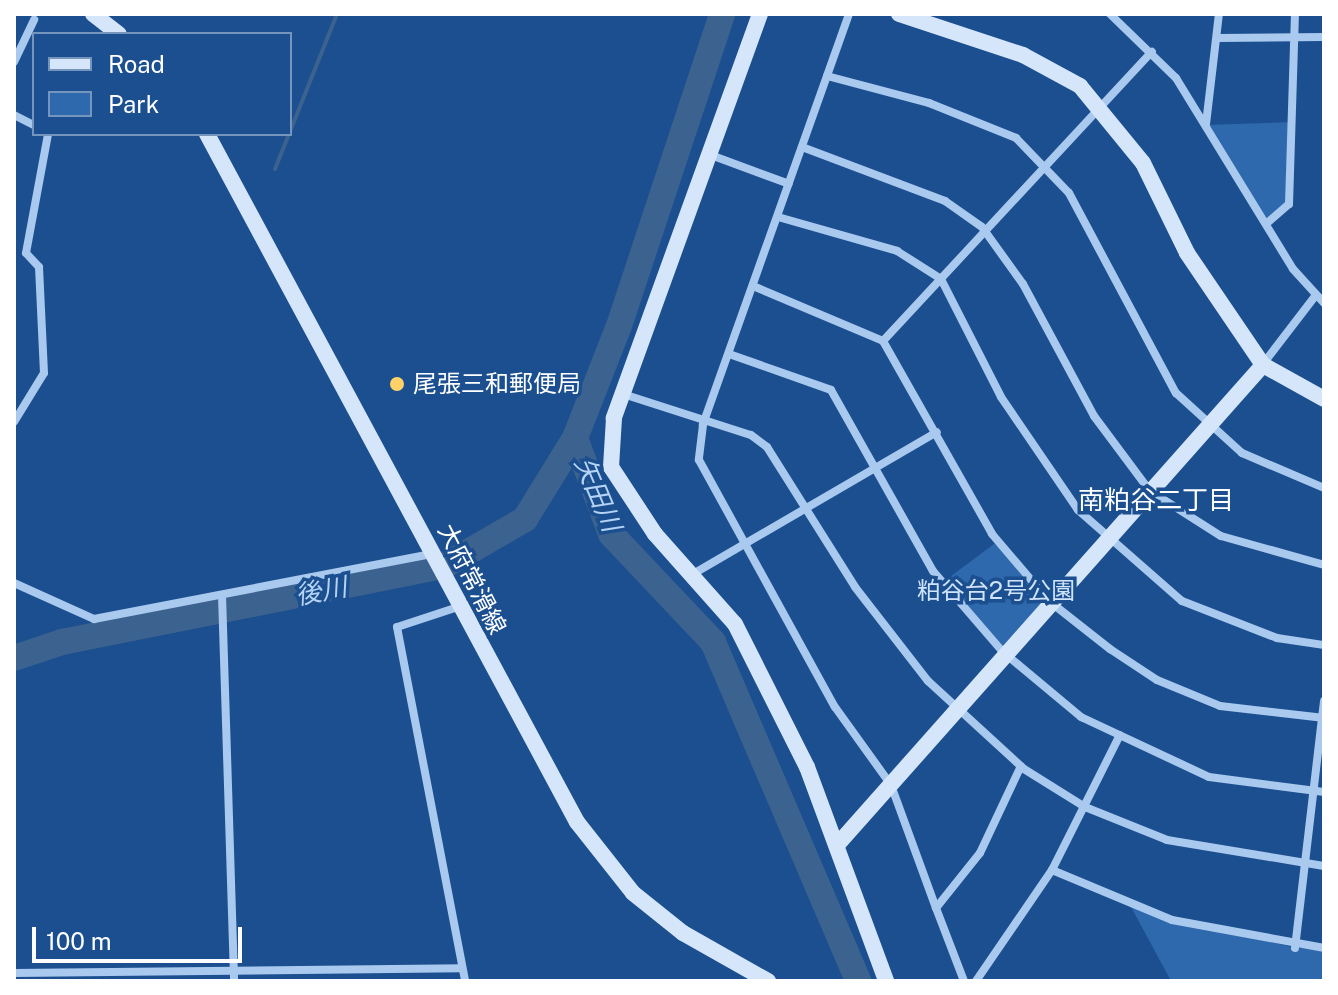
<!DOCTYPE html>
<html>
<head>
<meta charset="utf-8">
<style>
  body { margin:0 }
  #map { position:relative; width:1338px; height:995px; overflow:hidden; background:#1b4f8f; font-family:"Public Sans","Noto Sans JP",sans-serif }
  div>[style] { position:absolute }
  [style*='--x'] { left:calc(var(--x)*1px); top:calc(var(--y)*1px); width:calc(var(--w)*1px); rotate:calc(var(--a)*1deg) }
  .green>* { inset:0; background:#2e69ad }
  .stream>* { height:4px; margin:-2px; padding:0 2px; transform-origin:2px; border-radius:2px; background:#3c6290 }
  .river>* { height:26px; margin:-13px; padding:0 13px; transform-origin:13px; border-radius:13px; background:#3c6290 }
  .street>* { height:8px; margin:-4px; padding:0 4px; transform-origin:4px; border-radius:4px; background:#a9c9ee }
  .secondary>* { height:16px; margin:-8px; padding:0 8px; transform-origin:8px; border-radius:8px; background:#d6e6fa }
  .dots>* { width:22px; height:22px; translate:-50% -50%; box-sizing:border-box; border:4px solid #1b4f8f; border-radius:50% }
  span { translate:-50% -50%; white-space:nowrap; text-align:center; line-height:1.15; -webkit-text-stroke:7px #1b4f8f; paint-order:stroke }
  .poi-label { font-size:24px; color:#fff }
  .left { translate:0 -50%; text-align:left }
  .street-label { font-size:24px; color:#fff }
  .park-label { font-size:24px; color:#cfe3fa }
  .water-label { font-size:26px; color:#b5d3f5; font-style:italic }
  .neighbourhood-label { font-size:26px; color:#fff }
  .frame { position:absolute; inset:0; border:16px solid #fff; pointer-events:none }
  .legend { position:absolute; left:32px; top:32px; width:260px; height:104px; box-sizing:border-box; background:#1b4f8f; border:2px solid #7695bc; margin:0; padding:10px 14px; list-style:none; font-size:24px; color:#fff }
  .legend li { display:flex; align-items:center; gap:16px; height:40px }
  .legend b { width:40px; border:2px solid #7695bc }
  .scale { position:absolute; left:32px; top:927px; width:210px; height:36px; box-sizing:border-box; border:4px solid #fff; border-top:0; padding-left:10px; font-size:24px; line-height:28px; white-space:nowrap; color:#fff; -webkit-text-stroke:6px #1b4f8f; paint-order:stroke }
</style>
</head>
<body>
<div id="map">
  <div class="green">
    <div style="clip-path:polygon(1291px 122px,1289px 204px,1266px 224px,1205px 125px)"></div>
    <div style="clip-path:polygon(998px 541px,1049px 601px,1003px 652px,943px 582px)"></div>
    <div style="clip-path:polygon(1130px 905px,1295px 948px,1324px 948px,1324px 981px,1171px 981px)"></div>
  </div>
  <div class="stream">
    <div style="--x:275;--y:169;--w:167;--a:-68.2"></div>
  </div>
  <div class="river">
    <div style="--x:575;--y:438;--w:103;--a:69.4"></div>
    <div style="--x:611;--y:534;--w:149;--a:46.6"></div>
    <div style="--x:713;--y:642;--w:369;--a:66.8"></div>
    <div style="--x:14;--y:658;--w:51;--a:-18.4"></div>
    <div style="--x:62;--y:642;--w:389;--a:-11.3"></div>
    <div style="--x:444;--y:566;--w:94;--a:-30.1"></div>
    <div style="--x:525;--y:519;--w:95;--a:-58.3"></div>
    <div style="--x:575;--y:438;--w:120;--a:-68.6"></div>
    <div style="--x:619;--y:326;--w:329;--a:-71.7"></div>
  </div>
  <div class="street">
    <div style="--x:849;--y:14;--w:436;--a:109.6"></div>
    <div style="--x:703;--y:425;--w:35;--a:97"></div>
    <div style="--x:699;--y:460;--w:282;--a:61.2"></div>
    <div style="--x:835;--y:707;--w:96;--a:54.3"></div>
    <div style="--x:891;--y:785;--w:131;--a:69.9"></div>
    <div style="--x:1110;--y:14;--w:92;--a:44.1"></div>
    <div style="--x:1176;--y:78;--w:224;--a:58.5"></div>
    <div style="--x:1293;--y:269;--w:46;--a:47.6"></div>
    <div style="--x:1218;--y:38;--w:106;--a:-0.5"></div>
    <div style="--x:14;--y:62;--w:47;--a:-64.5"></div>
    <div style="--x:827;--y:76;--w:106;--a:14.8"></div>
    <div style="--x:929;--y:103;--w:94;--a:21.9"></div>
    <div style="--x:1016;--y:138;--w:76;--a:46.1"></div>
    <div style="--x:1069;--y:193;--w:227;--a:61.9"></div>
    <div style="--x:1176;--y:393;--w:89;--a:42.3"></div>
    <div style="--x:1242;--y:453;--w:89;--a:23.1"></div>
    <div style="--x:14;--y:115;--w:22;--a:27"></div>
    <div style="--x:1206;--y:124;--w:111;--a:-83.3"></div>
    <div style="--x:802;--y:147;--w:153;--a:20.7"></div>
    <div style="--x:945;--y:201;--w:45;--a:35.1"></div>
    <div style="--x:982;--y:227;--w:70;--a:54.3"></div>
    <div style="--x:1023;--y:284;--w:150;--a:61.7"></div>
    <div style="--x:1094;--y:416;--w:94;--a:53.3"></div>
    <div style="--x:1150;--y:491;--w:84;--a:32.4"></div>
    <div style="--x:1221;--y:536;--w:107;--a:15.7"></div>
    <div style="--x:708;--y:154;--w:86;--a:20.3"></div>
    <div style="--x:778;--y:217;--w:124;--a:15.9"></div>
    <div style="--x:897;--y:251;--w:52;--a:32.5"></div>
    <div style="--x:941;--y:279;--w:132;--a:63"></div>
    <div style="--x:1001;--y:397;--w:137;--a:55.7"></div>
    <div style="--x:1078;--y:510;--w:138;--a:41.2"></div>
    <div style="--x:1182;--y:601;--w:102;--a:21.3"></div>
    <div style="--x:1277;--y:638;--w:48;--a:8.5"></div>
    <div style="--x:1266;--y:224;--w:30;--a:-41"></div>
    <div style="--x:1289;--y:204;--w:190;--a:-88.2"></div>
    <div style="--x:753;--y:286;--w:141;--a:22.9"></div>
    <div style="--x:883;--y:341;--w:222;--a:60.5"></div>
    <div style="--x:992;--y:534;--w:88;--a:49.6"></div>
    <div style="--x:1049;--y:601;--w:78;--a:38.2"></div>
    <div style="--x:1110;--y:649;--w:56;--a:33.4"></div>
    <div style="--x:1157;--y:680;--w:68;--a:22.4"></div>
    <div style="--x:1220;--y:706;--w:105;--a:6.6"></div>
    <div style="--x:883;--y:341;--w:395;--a:-47.1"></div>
    <div style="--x:729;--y:354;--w:108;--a:19.4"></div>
    <div style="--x:831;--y:390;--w:208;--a:60.6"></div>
    <div style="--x:933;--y:571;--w:107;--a:49.2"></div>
    <div style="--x:1003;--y:652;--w:102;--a:39.8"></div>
    <div style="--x:1081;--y:717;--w:141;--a:25.1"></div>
    <div style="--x:1209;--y:777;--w:116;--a:7.4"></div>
    <div style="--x:1263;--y:364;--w:87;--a:-52.5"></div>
    <div style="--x:623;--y:394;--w:134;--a:17.8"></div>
    <div style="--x:751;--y:435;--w:20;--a:37"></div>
    <div style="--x:767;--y:447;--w:165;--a:57.8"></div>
    <div style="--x:855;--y:587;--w:119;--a:52.2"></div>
    <div style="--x:928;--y:681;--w:130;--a:42.5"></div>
    <div style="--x:1024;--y:769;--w:72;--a:31.9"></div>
    <div style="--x:1085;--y:807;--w:88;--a:21.9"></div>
    <div style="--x:1167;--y:840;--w:159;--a:9.4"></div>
    <div style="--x:14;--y:422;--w:57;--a:-58.5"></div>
    <div style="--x:44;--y:373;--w:106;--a:-92.7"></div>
    <div style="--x:39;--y:267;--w:19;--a:-133"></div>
    <div style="--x:26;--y:253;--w:121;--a:-79.5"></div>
    <div style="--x:693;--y:574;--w:282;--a:-30.2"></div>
    <div style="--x:14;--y:583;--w:88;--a:24.2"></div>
    <div style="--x:94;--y:619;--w:345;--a:-10.9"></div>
    <div style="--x:222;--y:595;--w:386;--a:88.2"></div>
    <div style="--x:458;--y:607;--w:64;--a:161.8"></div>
    <div style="--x:397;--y:627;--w:360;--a:79.1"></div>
    <div style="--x:1052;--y:870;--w:130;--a:22.6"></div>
    <div style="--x:1172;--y:920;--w:155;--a:10.4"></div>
    <div style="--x:1295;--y:948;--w:249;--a:-83.3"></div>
    <div style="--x:14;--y:973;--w:448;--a:-0.6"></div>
    <div style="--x:964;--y:981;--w:78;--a:-111"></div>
    <div style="--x:936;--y:908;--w:70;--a:-51.3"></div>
    <div style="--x:980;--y:853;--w:96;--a:-64.8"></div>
    <div style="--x:976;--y:981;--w:135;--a:-55.6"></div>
    <div style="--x:1052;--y:870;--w:151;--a:-63.3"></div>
  </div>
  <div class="secondary">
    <div style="--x:93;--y:14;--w:33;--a:38"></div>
    <div style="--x:760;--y:14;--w:430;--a:109.9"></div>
    <div style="--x:614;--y:418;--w:49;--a:93.5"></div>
    <div style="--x:611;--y:467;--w:80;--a:56.7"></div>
    <div style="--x:655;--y:534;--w:120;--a:48.4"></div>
    <div style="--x:735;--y:624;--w:160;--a:63.3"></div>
    <div style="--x:807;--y:767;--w:228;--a:69.7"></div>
    <div style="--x:899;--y:14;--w:131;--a:18.3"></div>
    <div style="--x:1023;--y:55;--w:65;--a:28.5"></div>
    <div style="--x:1080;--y:86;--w:99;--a:50.7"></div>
    <div style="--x:1143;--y:163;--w:100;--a:63.9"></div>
    <div style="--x:1187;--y:253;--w:135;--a:55.8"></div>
    <div style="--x:1263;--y:365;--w:70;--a:29.1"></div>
    <div style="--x:207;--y:134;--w:781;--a:61.73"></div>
    <div style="--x:577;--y:822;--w:90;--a:51.7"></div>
    <div style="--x:633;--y:893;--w:64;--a:38.7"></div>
    <div style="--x:683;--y:933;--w:98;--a:29.5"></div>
    <div style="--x:838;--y:844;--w:640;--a:-48.42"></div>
  </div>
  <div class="dots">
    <div style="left:397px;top:384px;background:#ffd166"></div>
  </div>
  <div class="poi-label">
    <span class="left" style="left:413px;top:384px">尾張三和郵便局</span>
  </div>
  <div class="street-label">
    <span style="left:472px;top:579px;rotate:63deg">大府常滑線</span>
  </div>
  <div class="park-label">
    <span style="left:996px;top:591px">粕谷台2号公園</span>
  </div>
  <div class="water-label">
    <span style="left:598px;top:494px;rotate:67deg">矢田川</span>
    <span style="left:321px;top:591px;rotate:-11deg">後川</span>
  </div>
  <div class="neighbourhood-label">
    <span style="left:1156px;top:500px">南粕谷二丁目</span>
  </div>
  <div class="frame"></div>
  <ul class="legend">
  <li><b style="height:10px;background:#d6e6fa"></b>Road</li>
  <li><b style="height:22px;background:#2e69ad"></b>Park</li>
  </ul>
  <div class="scale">100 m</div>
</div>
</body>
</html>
